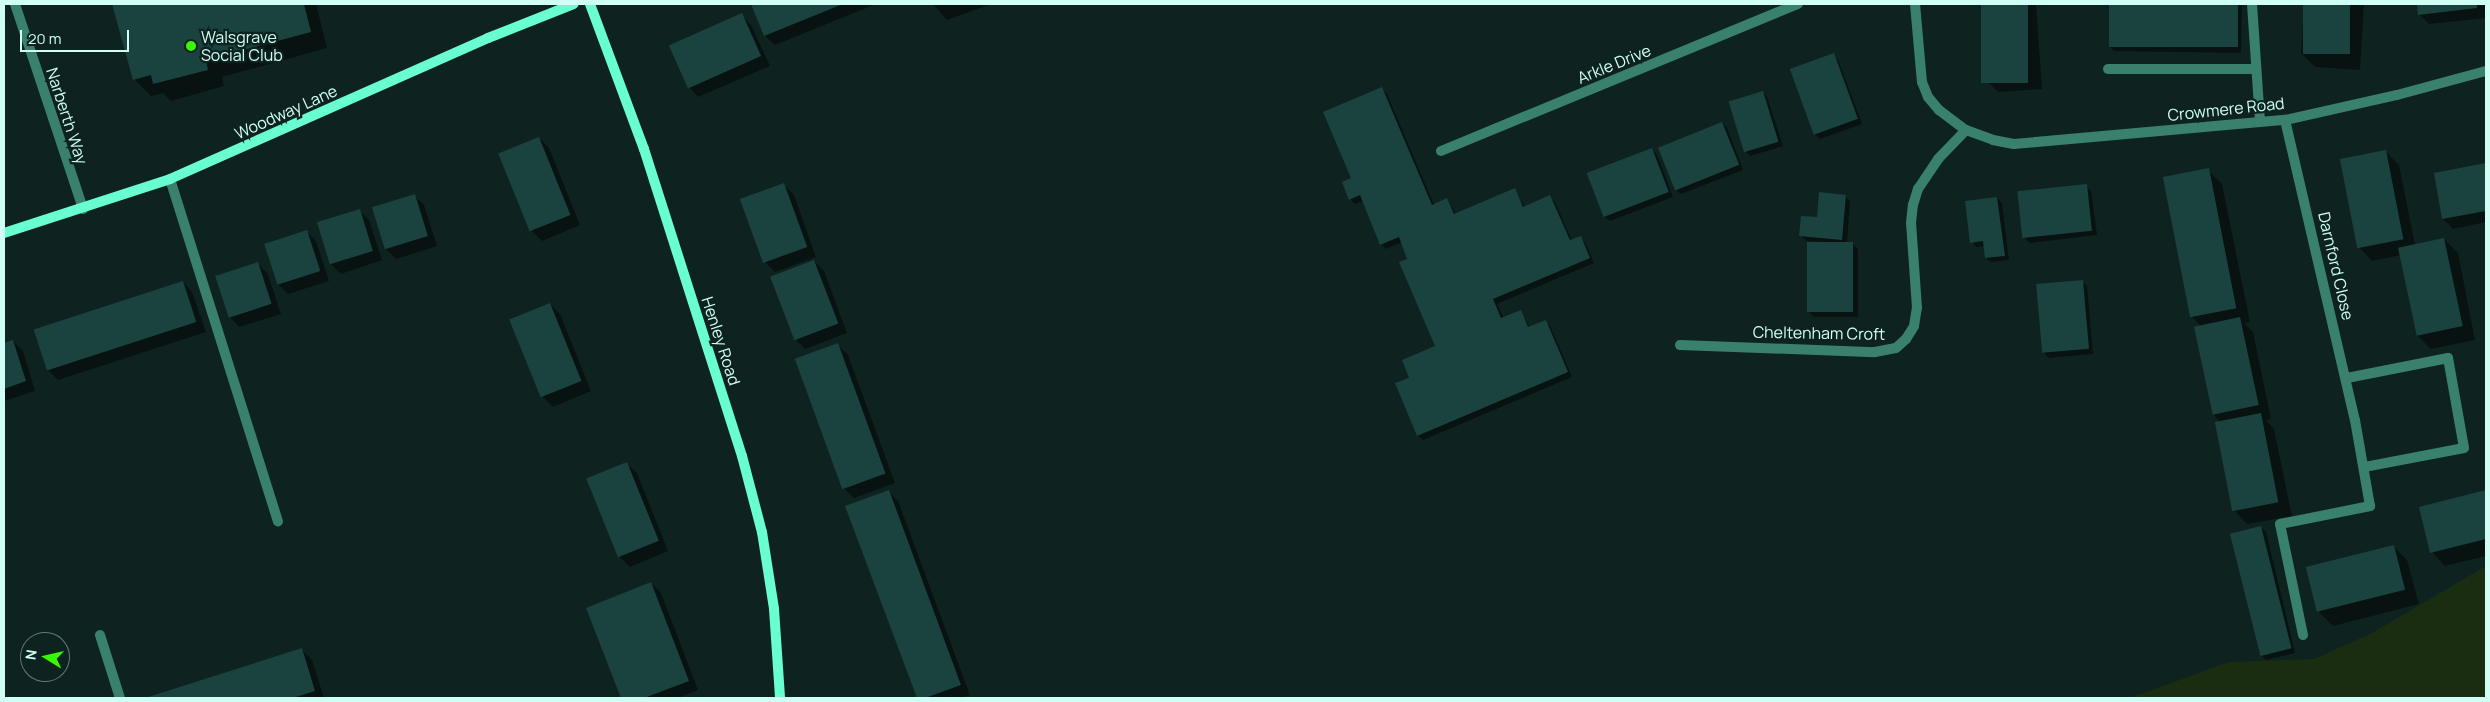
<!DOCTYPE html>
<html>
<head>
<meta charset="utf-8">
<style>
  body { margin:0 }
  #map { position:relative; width:2490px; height:702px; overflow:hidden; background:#0e2320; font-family:Manrope,sans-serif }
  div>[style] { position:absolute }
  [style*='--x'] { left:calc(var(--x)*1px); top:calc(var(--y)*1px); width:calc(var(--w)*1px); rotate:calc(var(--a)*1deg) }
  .green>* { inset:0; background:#1b2d11 }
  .shadow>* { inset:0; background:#0007 }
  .building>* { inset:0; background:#1a433f; transform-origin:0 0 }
  .lane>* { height:10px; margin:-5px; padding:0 5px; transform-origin:5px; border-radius:5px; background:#39816d }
  .street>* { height:10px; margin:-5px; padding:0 5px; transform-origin:5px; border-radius:5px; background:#39816d }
  .secondary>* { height:10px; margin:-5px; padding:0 5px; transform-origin:5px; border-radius:5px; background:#68fed1 }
  .dots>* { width:14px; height:14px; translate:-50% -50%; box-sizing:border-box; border:2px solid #0e2320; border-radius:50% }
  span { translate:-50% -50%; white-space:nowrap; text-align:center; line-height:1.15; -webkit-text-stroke:4.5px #0e2320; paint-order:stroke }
  .poi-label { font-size:16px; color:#d0fff5 }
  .left { translate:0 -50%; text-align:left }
  .street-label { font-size:16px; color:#d0fff5 }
  .frame { position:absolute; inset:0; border:5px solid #d0fff5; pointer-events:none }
  .north { position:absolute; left:20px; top:632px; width:50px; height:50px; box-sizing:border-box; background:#0e2320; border:1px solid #5c7b75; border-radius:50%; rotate:279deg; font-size:14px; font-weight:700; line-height:20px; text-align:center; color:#d0fff5 }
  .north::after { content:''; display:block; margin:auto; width:18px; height:22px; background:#39f902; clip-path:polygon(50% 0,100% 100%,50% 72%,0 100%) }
  .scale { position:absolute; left:20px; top:30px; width:109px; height:22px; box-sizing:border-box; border:2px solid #d0fff5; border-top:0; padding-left:6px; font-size:15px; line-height:18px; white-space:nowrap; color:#d0fff5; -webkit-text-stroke:4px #0e2320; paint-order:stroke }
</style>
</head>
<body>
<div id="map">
  <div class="green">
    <div style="clip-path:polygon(2486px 566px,2486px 698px,2130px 698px,2229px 662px,2314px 659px,2372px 633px)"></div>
  </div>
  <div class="shadow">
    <div style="clip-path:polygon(114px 4px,316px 4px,327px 48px,222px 77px,224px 86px,171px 101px,163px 93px,151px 96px,134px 79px)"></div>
    <div style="clip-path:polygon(752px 4px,876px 4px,775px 45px,765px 36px)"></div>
    <div style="clip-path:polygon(933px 4px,991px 4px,947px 20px)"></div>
    <div style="clip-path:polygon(1982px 4px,2036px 4px,2042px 89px,1998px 92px,1988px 82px)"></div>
    <div style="clip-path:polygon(2110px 4px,2242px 4px,2241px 53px,2114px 51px,2109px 46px)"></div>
    <div style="clip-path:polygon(2304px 4px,2364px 4px,2360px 70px,2315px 67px,2301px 53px)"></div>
    <div style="clip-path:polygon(2418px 4px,2485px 4px,2486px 18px,2429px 24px,2419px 14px)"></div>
    <div style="clip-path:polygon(741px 15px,751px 25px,770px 66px,698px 97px,689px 87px)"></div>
    <div style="clip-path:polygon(1833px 55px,1838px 60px,1862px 124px,1820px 139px,1815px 134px,1792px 70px)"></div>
    <div style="clip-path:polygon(1382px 89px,1387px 94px,1434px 205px,1447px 199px,1456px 214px,1514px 189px,1525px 207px,1550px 197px,1555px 202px,1572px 241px,1580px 237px,1585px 242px,1594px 263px,1497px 304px,1504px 319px,1521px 312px,1530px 328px,1546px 321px,1550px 326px,1572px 377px,1423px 440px,1418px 436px,1397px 384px,1410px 378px,1436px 347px,1402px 242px,1386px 249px,1381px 244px,1363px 201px,1355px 204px,1350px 199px,1353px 178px)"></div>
    <div style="clip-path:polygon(1763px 92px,1767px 97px,1783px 146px,1750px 156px,1745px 151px)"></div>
    <div style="clip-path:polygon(1722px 123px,1727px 128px,1743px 170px,1681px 194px,1676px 190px)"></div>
    <div style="clip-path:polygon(539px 138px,549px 148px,580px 225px,542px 241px,532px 231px)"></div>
    <div style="clip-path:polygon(1652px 150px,1657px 155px,1673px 197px,1610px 221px,1605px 217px,1589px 175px)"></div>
    <div style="clip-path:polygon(2385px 151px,2399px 165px,2415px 245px,2444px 239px,2458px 253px,2475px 340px,2431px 349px,2417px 335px,2401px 255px,2372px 261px,2359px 247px)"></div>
    <div style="clip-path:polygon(2486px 164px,2486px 222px,2453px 229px,2443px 219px,2435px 174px)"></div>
    <div style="clip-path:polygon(2208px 170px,2222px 184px,2250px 322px,2244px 323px,2253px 332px,2271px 419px,2266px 420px,2274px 429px,2292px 516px,2247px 524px,2234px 510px,2221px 423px,2213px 414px,2201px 326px,2192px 317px)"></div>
    <div style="clip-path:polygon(784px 185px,794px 195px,816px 257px,775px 272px,765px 262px)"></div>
    <div style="clip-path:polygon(2086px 186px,2091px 191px,2097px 235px,2030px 243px,2025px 239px)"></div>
    <div style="clip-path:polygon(414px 195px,424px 205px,437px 246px,396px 259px,386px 249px)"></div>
    <div style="clip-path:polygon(1845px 196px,1850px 201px,1847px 244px,1853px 244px,1858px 249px,1858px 317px,1814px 317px,1809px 312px,1824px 242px,1806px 241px,1801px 236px)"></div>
    <div style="clip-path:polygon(1997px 198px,2002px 203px,2009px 260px,1991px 262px,1986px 258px,1985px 246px,1976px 247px,1972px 242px)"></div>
    <div style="clip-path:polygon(359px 210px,369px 220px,382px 260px,341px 274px,331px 264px,319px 224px)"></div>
    <div style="clip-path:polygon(306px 231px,316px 241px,329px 281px,288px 294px,278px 284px)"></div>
    <div style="clip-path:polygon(814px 261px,824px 271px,847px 333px,805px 349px,795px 339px)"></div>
    <div style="clip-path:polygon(258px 264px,268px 274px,281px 314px,239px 327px,230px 317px)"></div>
    <div style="clip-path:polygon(183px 282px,192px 292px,206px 332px,58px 380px,48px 370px)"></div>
    <div style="clip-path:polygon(2082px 282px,2087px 286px,2093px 354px,2049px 358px,2044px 353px)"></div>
    <div style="clip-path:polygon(550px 304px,560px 314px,591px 391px,553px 407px,543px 397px)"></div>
    <div style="clip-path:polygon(13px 341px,23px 351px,35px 391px,4px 401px,4px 344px)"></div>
    <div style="clip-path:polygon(838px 345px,848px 355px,895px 483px,854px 498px,844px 488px)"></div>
    <div style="clip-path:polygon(627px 464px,637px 473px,668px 551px,630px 567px,620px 557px)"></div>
    <div style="clip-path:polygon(888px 491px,898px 501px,970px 695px,961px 698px,918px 698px,847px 507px)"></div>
    <div style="clip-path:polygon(2486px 491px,2486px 556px,2445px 566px,2432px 552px,2420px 508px)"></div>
    <div style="clip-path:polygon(2261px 527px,2266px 532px,2295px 653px,2266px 660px,2261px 655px,2232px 534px)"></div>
    <div style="clip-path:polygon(2393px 546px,2407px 560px,2419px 604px,2333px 626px,2319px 612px)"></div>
    <div style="clip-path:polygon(651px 583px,661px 593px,698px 690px,678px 698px,622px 698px,587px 609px)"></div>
    <div style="clip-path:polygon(302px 650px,312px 660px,324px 698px,148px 698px)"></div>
  </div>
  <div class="building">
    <div style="clip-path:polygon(112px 4px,304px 4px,311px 32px,206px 60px,208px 70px,153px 84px,151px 75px,133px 80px)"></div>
    <div style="clip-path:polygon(751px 4px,843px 4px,764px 36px)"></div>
    <div style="left:1981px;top:4px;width:47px;height:79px"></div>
    <div style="left:2109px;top:4px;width:129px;height:43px"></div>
    <div style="left:2303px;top:4px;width:47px;height:50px"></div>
    <div style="clip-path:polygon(2417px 4px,2477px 4px,2477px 8px,2418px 15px)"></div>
    <div style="left:742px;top:13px;width:47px;height:80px;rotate:66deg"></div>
    <div style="left:1834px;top:53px;width:70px;height:47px;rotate:70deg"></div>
    <div style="clip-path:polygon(1382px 87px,1432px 205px,1447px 198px,1454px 214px,1515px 188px,1523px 207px,1550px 195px,1570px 240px,1581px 236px,1590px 258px,1493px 299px,1501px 318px,1521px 310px,1528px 327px,1546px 320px,1568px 372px,1417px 436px,1395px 383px,1409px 378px,1402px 360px,1435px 346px,1399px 262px,1407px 259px,1399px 237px,1380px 245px,1360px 195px,1349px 200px,1342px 182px,1351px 178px,1323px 112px)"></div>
    <div style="left:1763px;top:91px;width:53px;height:36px;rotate:73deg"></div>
    <div style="left:1722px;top:122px;width:46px;height:69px;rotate:68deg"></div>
    <div style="left:539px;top:137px;width:84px;height:44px;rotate:68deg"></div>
    <div style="left:1652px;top:148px;width:47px;height:70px;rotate:69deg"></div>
    <div style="left:2386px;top:150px;width:91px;height:47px;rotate:79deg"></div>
    <div style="clip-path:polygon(2486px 163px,2486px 211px,2442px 219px,2434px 173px)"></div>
    <div style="left:2209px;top:168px;width:143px;height:47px;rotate:79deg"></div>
    <div style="left:784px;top:183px;width:68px;height:47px;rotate:70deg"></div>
    <div style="left:2087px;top:184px;width:47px;height:70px;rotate:84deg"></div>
    <div style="clip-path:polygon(1819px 192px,1846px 195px,1842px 240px,1799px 236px,1801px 216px,1817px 217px)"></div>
    <div style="left:415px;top:194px;width:44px;height:45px;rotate:73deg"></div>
    <div style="clip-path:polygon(1997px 197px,2005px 256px,1985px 258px,1983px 241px,1970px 243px,1965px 201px)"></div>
    <div style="left:360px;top:209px;width:44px;height:45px;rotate:73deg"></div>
    <div style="left:307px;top:230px;width:43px;height:45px;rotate:72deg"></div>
    <div style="left:2444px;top:238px;width:90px;height:47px;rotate:78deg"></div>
    <div style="left:1853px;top:242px;width:70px;height:46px;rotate:90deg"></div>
    <div style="left:814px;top:260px;width:68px;height:47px;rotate:69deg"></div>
    <div style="left:258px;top:262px;width:44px;height:45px;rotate:72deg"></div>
    <div style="left:2083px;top:280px;width:69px;height:47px;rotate:85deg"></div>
    <div style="left:183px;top:281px;width:43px;height:157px;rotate:72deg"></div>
    <div style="left:550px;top:303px;width:84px;height:44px;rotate:68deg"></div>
    <div style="left:2240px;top:317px;width:90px;height:47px;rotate:78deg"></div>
    <div style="clip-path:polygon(13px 340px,26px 381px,4px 389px,4px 343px)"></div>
    <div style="left:838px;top:343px;width:139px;height:46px;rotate:70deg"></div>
    <div style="left:2261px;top:413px;width:91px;height:47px;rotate:79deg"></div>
    <div style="left:627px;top:462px;width:85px;height:44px;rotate:68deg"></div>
    <div style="clip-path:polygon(889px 490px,961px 685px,925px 698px,917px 698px,845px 506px)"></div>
    <div style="clip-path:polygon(2486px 490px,2486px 539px,2430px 553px,2419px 507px)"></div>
    <div style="left:2261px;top:526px;width:126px;height:32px;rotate:76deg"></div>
    <div style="left:2394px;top:545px;width:46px;height:91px;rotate:76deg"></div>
    <div style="clip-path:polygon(651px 582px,689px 681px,644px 698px,621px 698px,586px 608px)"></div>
    <div style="clip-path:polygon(302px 648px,315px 691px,293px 698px,145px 698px)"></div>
  </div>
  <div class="lane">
    <div style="--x:2252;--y:4;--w:118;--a:86.1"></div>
    <div style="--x:2108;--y:69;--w:148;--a:0"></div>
    <div style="--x:170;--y:179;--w:359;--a:72.5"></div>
    <div style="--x:2347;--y:378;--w:103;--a:-11.2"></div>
    <div style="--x:2448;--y:358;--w:91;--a:79.9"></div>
    <div style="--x:2464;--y:448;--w:102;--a:169.2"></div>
    <div style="--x:100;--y:635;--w:66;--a:72.4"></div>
    <div style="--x:2303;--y:635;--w:113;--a:-101.7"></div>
    <div style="--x:2280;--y:524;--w:92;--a:-11.3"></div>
    <div style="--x:2370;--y:506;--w:87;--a:-99.9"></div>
  </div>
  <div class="street">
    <div style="--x:15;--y:4;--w:216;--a:71.6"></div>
    <div style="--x:1915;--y:4;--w:78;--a:84.9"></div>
    <div style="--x:1922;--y:82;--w:16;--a:68"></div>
    <div style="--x:1928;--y:97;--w:17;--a:50"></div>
    <div style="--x:1939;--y:110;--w:34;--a:37"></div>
    <div style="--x:1966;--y:130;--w:29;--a:20"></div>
    <div style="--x:1993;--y:140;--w:21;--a:11"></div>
    <div style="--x:2014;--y:144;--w:272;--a:-5.1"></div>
    <div style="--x:2285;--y:120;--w:115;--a:-12.6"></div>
    <div style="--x:2397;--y:95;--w:92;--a:-15.1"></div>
    <div style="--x:2285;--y:120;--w:308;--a:76.9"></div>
    <div style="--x:1441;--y:151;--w:386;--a:-22.4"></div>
    <div style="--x:1680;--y:345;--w:195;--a:2.1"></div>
    <div style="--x:1875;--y:352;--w:21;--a:-11"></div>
    <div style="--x:1896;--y:348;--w:13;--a:-42"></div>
    <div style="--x:1906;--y:339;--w:15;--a:-58"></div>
    <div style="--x:1914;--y:326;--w:18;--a:-81"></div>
    <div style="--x:1917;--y:308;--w:85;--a:-94"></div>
    <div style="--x:1911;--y:223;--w:18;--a:-84"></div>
    <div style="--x:1913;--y:205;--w:17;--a:-73"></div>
    <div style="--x:1918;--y:189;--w:36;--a:-56"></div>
    <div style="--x:1938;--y:159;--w:40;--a:-46"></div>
  </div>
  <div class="secondary">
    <div style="--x:590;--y:4;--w:155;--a:69.6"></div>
    <div style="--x:644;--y:149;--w:322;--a:72.3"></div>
    <div style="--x:742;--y:456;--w:79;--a:75.3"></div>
    <div style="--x:762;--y:532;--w:78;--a:81.1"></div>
    <div style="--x:774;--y:609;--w:89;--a:86.1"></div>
    <div style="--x:4;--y:233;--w:175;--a:-18"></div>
    <div style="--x:170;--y:179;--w:348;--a:-23.9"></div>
    <div style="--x:488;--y:38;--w:92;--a:-21.6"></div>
  </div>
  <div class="dots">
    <div style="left:191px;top:46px;background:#39f902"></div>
  </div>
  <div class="poi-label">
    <span class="left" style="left:201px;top:46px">Walsgrave<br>Social Club</span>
  </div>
  <div class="street-label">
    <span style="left:1614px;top:64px;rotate:-22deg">Arkle Drive</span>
    <span style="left:2226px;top:109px;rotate:-6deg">Crowmere Road</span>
    <span style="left:286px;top:112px;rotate:-24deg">Woodway Lane</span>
    <span style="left:67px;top:116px;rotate:72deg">Narberth Way</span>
    <span style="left:2336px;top:266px;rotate:77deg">Darnford Close</span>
    <span style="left:1819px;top:333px;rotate:1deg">Cheltenham Croft</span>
    <span style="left:721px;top:341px;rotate:72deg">Henley Road</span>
  </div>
  <div class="frame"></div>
  <div class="north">N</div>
  <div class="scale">20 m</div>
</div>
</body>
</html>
